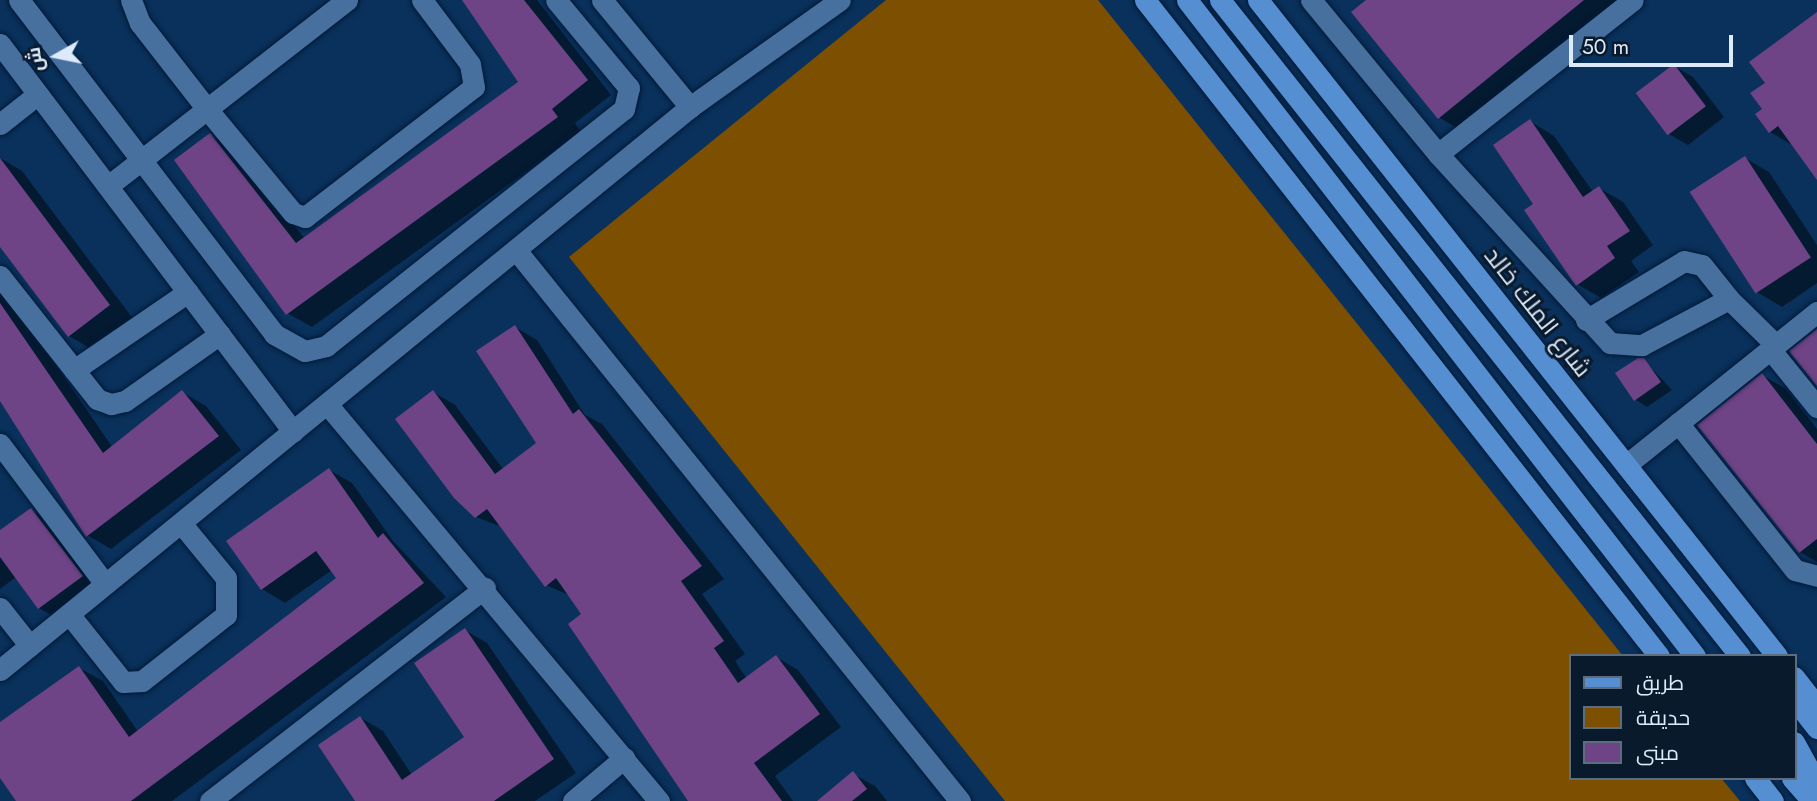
<!DOCTYPE html>
<html>
<head>
<meta charset="utf-8">
<style>
  body { margin:0 }
  #map { position:relative; width:1817px; height:801px; overflow:hidden; background:#09315b; font-family:Jost,Cairo,sans-serif }
  div>[style] { position:absolute }
  [style*='--x'] { left:calc(var(--x)*1px); top:calc(var(--y)*1px); width:calc(var(--w)*1px); rotate:calc(var(--a)*1deg) }
  .green>* { inset:0; background:#7c5000 }
  .shadow>* { inset:0; background:#0007 }
  .building>* { inset:0; background:#6f4486; transform-origin:0 0 }
  .roads { filter:drop-shadow(0 0 2px #001937) drop-shadow(0 0 2px #001937) }
  .minor>* { height:21px; margin:-10.5px; padding:0 10.5px; transform-origin:10.5px; border-radius:10.5px; background:#48709e }
  .major>* { height:21px; margin:-10.5px; padding:0 10.5px; transform-origin:10.5px; border-radius:10.5px; background:#558fd1 }
  span { translate:-50% -50%; white-space:nowrap; text-align:center; line-height:1.15; -webkit-text-stroke:6px #091a2c; paint-order:stroke }
  .street-label { font-size:24px; color:#ddeafa }
  .legend { position:absolute; left:1569px; top:654px; width:228px; height:126px; box-sizing:border-box; background:#091a2c; border:2px solid #5e6d7e; margin:0; padding:9px 12px; list-style:none; font-size:21px; color:#ddeafa }
  .legend li { display:flex; align-items:center; gap:14px; height:35px }
  .legend b { width:35px; border:2px solid #5e6d7e }
  .north { position:absolute; left:21px; top:21px; width:70px; height:70px; -webkit-text-stroke:5px #091a2c; paint-order:stroke; rotate:261deg; font-size:19px; font-weight:700; line-height:28px; text-align:center; color:#ddeafa }
  .north::after { content:''; display:block; margin:auto; width:24px; height:32px; background:#ddeafa; clip-path:polygon(50% 0,100% 100%,50% 72%,0 100%) }
  .scale { position:absolute; left:1569px; top:35px; width:164px; height:32px; box-sizing:border-box; border:4px solid #ddeafa; border-top:0; padding-left:9px; font-size:21px; line-height:24px; white-space:nowrap; color:#ddeafa; -webkit-text-stroke:5px #091a2c; paint-order:stroke }
</style>
</head>
<body>
<div id="map">
  <div class="green">
    <div style="clip-path:polygon(886px 0,1098px 0,1623px 656px,1570px 656px,1570px 778px,1721px 778px,1740px 801px,1005px 801px,569px 257px)"></div>
  </div>
  <div class="shadow">
    <div style="clip-path:polygon(464px 0,537px 0,611px 95px,575px 123px,581px 132px,312px 327px,287px 313px,210px 135px,234px 149px,305px 239px,520px 82px)"></div>
    <div style="clip-path:polygon(1369px 0,1625px 0,1464px 132px,1440px 118px,1354px 12px)"></div>
    <div style="clip-path:polygon(1817px 14px,1817px 171px,1794px 146px,1770px 132px,1764px 109px,1767px 83px)"></div>
    <div style="clip-path:polygon(1674px 66px,1693px 77px,1724px 117px,1688px 145px,1669px 134px)"></div>
    <div style="clip-path:polygon(1530px 121px,1554px 136px,1593px 192px,1599px 188px,1623px 202px,1653px 245px,1631px 261px,1639px 272px,1601px 298px,1577px 284px,1535px 204px)"></div>
    <div style="clip-path:polygon(0 158px,22px 171px,134px 320px,93px 350px,69px 336px,0 244px)"></div>
    <div style="clip-path:polygon(1745px 158px,1769px 172px,1817px 245px,1817px 283px,1782px 307px,1757px 292px)"></div>
    <div style="clip-path:polygon(0 284px,113px 448px,182px 392px,206px 406px,241px 450px,111px 549px,87px 535px,0 398px)"></div>
    <div style="clip-path:polygon(515px 327px,537px 340px,585px 415px,602px 424px,724px 579px,702px 594px,745px 654px,735px 661px,747px 679px,776px 657px,798px 670px,841px 727px,775px 776px,793px 801px,692px 801px,571px 596px,546px 585px,502px 527px,476px 517px,433px 392px,455px 405px,503px 469px,538px 443px)"></div>
    <div style="clip-path:polygon(1644px 360px,1672px 390px,1647px 407px,1635px 399px)"></div>
    <div style="clip-path:polygon(1762px 375px,1786px 389px,1817px 429px,1817px 562px,1800px 552px)"></div>
    <div style="clip-path:polygon(329px 470px,352px 483px,393px 541px,446px 597px,172px 801px,22px 801px,0 775px,0 724px,79px 668px,103px 681px,139px 733px,338px 578px,332px 570px,285px 603px,262px 589px)"></div>
    <div style="clip-path:polygon(31px 510px,50px 521px,101px 588px,58px 619px,39px 608px,16px 577px,0 589px,0 532px)"></div>
    <div style="clip-path:polygon(465px 630px,487px 643px,576px 773px,535px 801px,357px 801px,361px 718px,383px 731px,412px 775px,467px 737px)"></div>
    <div style="clip-path:polygon(853px 774px,875px 786px,887px 801px,820px 801px)"></div>
  </div>
  <div class="building">
    <div style="clip-path:polygon(462px 0,524px 0,588px 80px,552px 109px,558px 117px,286px 315px,174px 160px,210px 133px,296px 243px,518px 82px)"></div>
    <div style="clip-path:polygon(1366px 0,1584px 0,1438px 119px,1351px 12px)"></div>
    <div style="clip-path:polygon(1817px 12px,1817px 180px,1778px 126px,1769px 133px,1755px 114px,1762px 109px,1750px 93px,1765px 83px,1749px 62px)"></div>
    <div style="left:1674px;top:64px;width:53px;height:48px;rotate:53deg"></div>
    <div style="clip-path:polygon(1530px 119px,1583px 197px,1599px 186px,1630px 231px,1607px 246px,1615px 258px,1576px 286px,1524px 210px,1533px 204px,1493px 145px)"></div>
    <div style="left:1745px;top:156px;width:121px;height:66px;rotate:57deg"></div>
    <div style="clip-path:polygon(0 158px,110px 305px,68px 337px,0 247px)"></div>
    <div style="clip-path:polygon(0 303px,103px 453px,182px 390px,219px 436px,86px 537px,0 401px)"></div>
    <div style="clip-path:polygon(515px 325px,573px 414px,579px 409px,702px 566px,681px 581px,724px 641px,714px 648px,738px 683px,776px 655px,820px 714px,754px 763px,782px 801px,688px 801px,568px 624px,581px 614px,556px 578px,545px 587px,487px 509px,475px 518px,454px 498px,395px 419px,433px 390px,495px 474px,536px 443px,476px 351px)"></div>
    <div style="clip-path:polygon(1817px 329px,1817px 386px,1789px 351px)"></div>
    <div style="clip-path:polygon(1638px 358px,1644px 358px,1661px 382px,1634px 401px,1615px 373px)"></div>
    <div style="clip-path:polygon(1762px 373px,1817px 444px,1817px 539px,1799px 553px,1697px 425px)"></div>
    <div style="clip-path:polygon(329px 468px,378px 538px,383px 533px,424px 583px,131px 801px,16px 801px,0 778px,0 722px,79px 666px,129px 737px,336px 578px,316px 551px,261px 590px,226px 541px)"></div>
    <div style="clip-path:polygon(31px 508px,83px 576px,38px 609px,0 557px,0 530px)"></div>
    <div style="clip-path:polygon(465px 628px,554px 759px,494px 801px,355px 801px,318px 745px,360px 716px,402px 780px,464px 737px,414px 663px)"></div>
    <div style="clip-path:polygon(853px 771px,867px 789px,852px 801px,817px 801px)"></div>
  </div>
  <div class="roads">
    <div class="minor">
      <div style="--x:19;--y:0;--w:420;--a:52.6"></div>
      <div style="--x:274;--y:334;--w:35;--a:29"></div>
      <div style="--x:305;--y:351;--w:22;--a:-13"></div>
      <div style="--x:326;--y:346;--w:381;--a:-38.5"></div>
      <div style="--x:624;--y:109;--w:22;--a:-77"></div>
      <div style="--x:629;--y:88;--w:114;--a:-129.7"></div>
      <div style="--x:131;--y:0;--w:25;--a:69"></div>
      <div style="--x:140;--y:23;--w:109;--a:52.1"></div>
      <div style="--x:207;--y:109;--w:135;--a:50.4"></div>
      <div style="--x:293;--y:213;--w:13;--a:18"></div>
      <div style="--x:305;--y:217;--w:213;--a:-37.6"></div>
      <div style="--x:474;--y:87;--w:23;--a:-100"></div>
      <div style="--x:470;--y:64;--w:80;--a:-126.9"></div>
      <div style="--x:602;--y:0;--w:139;--a:50.6"></div>
      <div style="--x:1311;--y:0;--w:200;--a:50.5"></div>
      <div style="--x:1438;--y:154;--w:256;--a:47.7"></div>
      <div style="--x:1610;--y:343;--w:32;--a:4"></div>
      <div style="--x:1642;--y:345;--w:98;--a:-27.9"></div>
      <div style="--x:1729;--y:299;--w:66;--a:44.4"></div>
      <div style="--x:0;--y:44;--w:486;--a:52.9"></div>
      <div style="--x:0;--y:124;--w:48;--a:-38.3"></div>
      <div style="--x:1438;--y:154;--w:248;--a:-38.3"></div>
      <div style="--x:108;--y:186;--w:303;--a:-37.9"></div>
      <div style="--x:516;--y:250;--w:708;--a:51.14"></div>
      <div style="--x:0;--y:276;--w:157;--a:51.7"></div>
      <div style="--x:97;--y:399;--w:15;--a:20"></div>
      <div style="--x:111;--y:404;--w:14;--a:-12"></div>
      <div style="--x:125;--y:401;--w:116;--a:-35.2"></div>
      <div style="--x:1586;--y:320;--w:114;--a:-31"></div>
      <div style="--x:1684;--y:261;--w:18;--a:13"></div>
      <div style="--x:1702;--y:265;--w:43;--a:51.5"></div>
      <div style="--x:1770;--y:349;--w:75;--a:51"></div>
      <div style="--x:74;--y:370;--w:138;--a:-34.4"></div>
      <div style="--x:327;--y:404;--w:518;--a:50.1"></div>
      <div style="--x:1678;--y:423;--w:188;--a:51.5"></div>
      <div style="--x:1795;--y:570;--w:23;--a:15"></div>
      <div style="--x:0;--y:444;--w:175;--a:53.1"></div>
      <div style="--x:1626;--y:465;--w:245;--a:-38.7"></div>
      <div style="--x:0;--y:608;--w:48;--a:51.7"></div>
      <div style="--x:69;--y:614;--w:87;--a:51.5"></div>
      <div style="--x:123;--y:682;--w:19;--a:-3"></div>
      <div style="--x:142;--y:681;--w:107;--a:-38.2"></div>
      <div style="--x:226;--y:615;--w:37;--a:-90"></div>
      <div style="--x:226;--y:578;--w:71;--a:-129.3"></div>
      <div style="--x:0;--y:670;--w:891;--a:-39.21"></div>
      <div style="--x:690;--y:107;--w:184;--a:-35.5"></div>
      <div style="--x:210;--y:801;--w:348;--a:-37.8"></div>
      <div style="--x:573;--y:801;--w:67;--a:-40.1"></div>
    </div>
    <div class="major">
      <div style="--x:1145;--y:0;--w:833;--a:51.92"></div>
      <div style="--x:1187;--y:0;--w:830;--a:52.25"></div>
      <div style="--x:1220;--y:0;--w:837;--a:51.6"></div>
      <div style="--x:1258;--y:0;--w:836;--a:51.65"></div>
      <div style="--x:1794;--y:677;--w:37;--a:52"></div>
      <div style="--x:1794;--y:699;--w:37;--a:52"></div>
      <div style="--x:1794;--y:742;--w:48;--a:61.3"></div>
      <div style="--x:1755;--y:778;--w:29;--a:52"></div>
      <div style="--x:1792;--y:778;--w:30;--a:49"></div>
    </div>
  </div>
  <div class="street-label">
    <span style="left:1538px;top:312px;rotate:52deg">شارع الملك خالد</span>
  </div>
  <ul class="legend">
  <li><b style="height:9px;background:#558fd1"></b>طريق</li>
  <li><b style="height:19px;background:#7c5000"></b>حديقة</li>
  <li><b style="height:19px;background:#6f4486"></b>مبنى</li>
  </ul>
  <div class="north">ش</div>
  <div class="scale">50 m</div>
</div>
</body>
</html>
